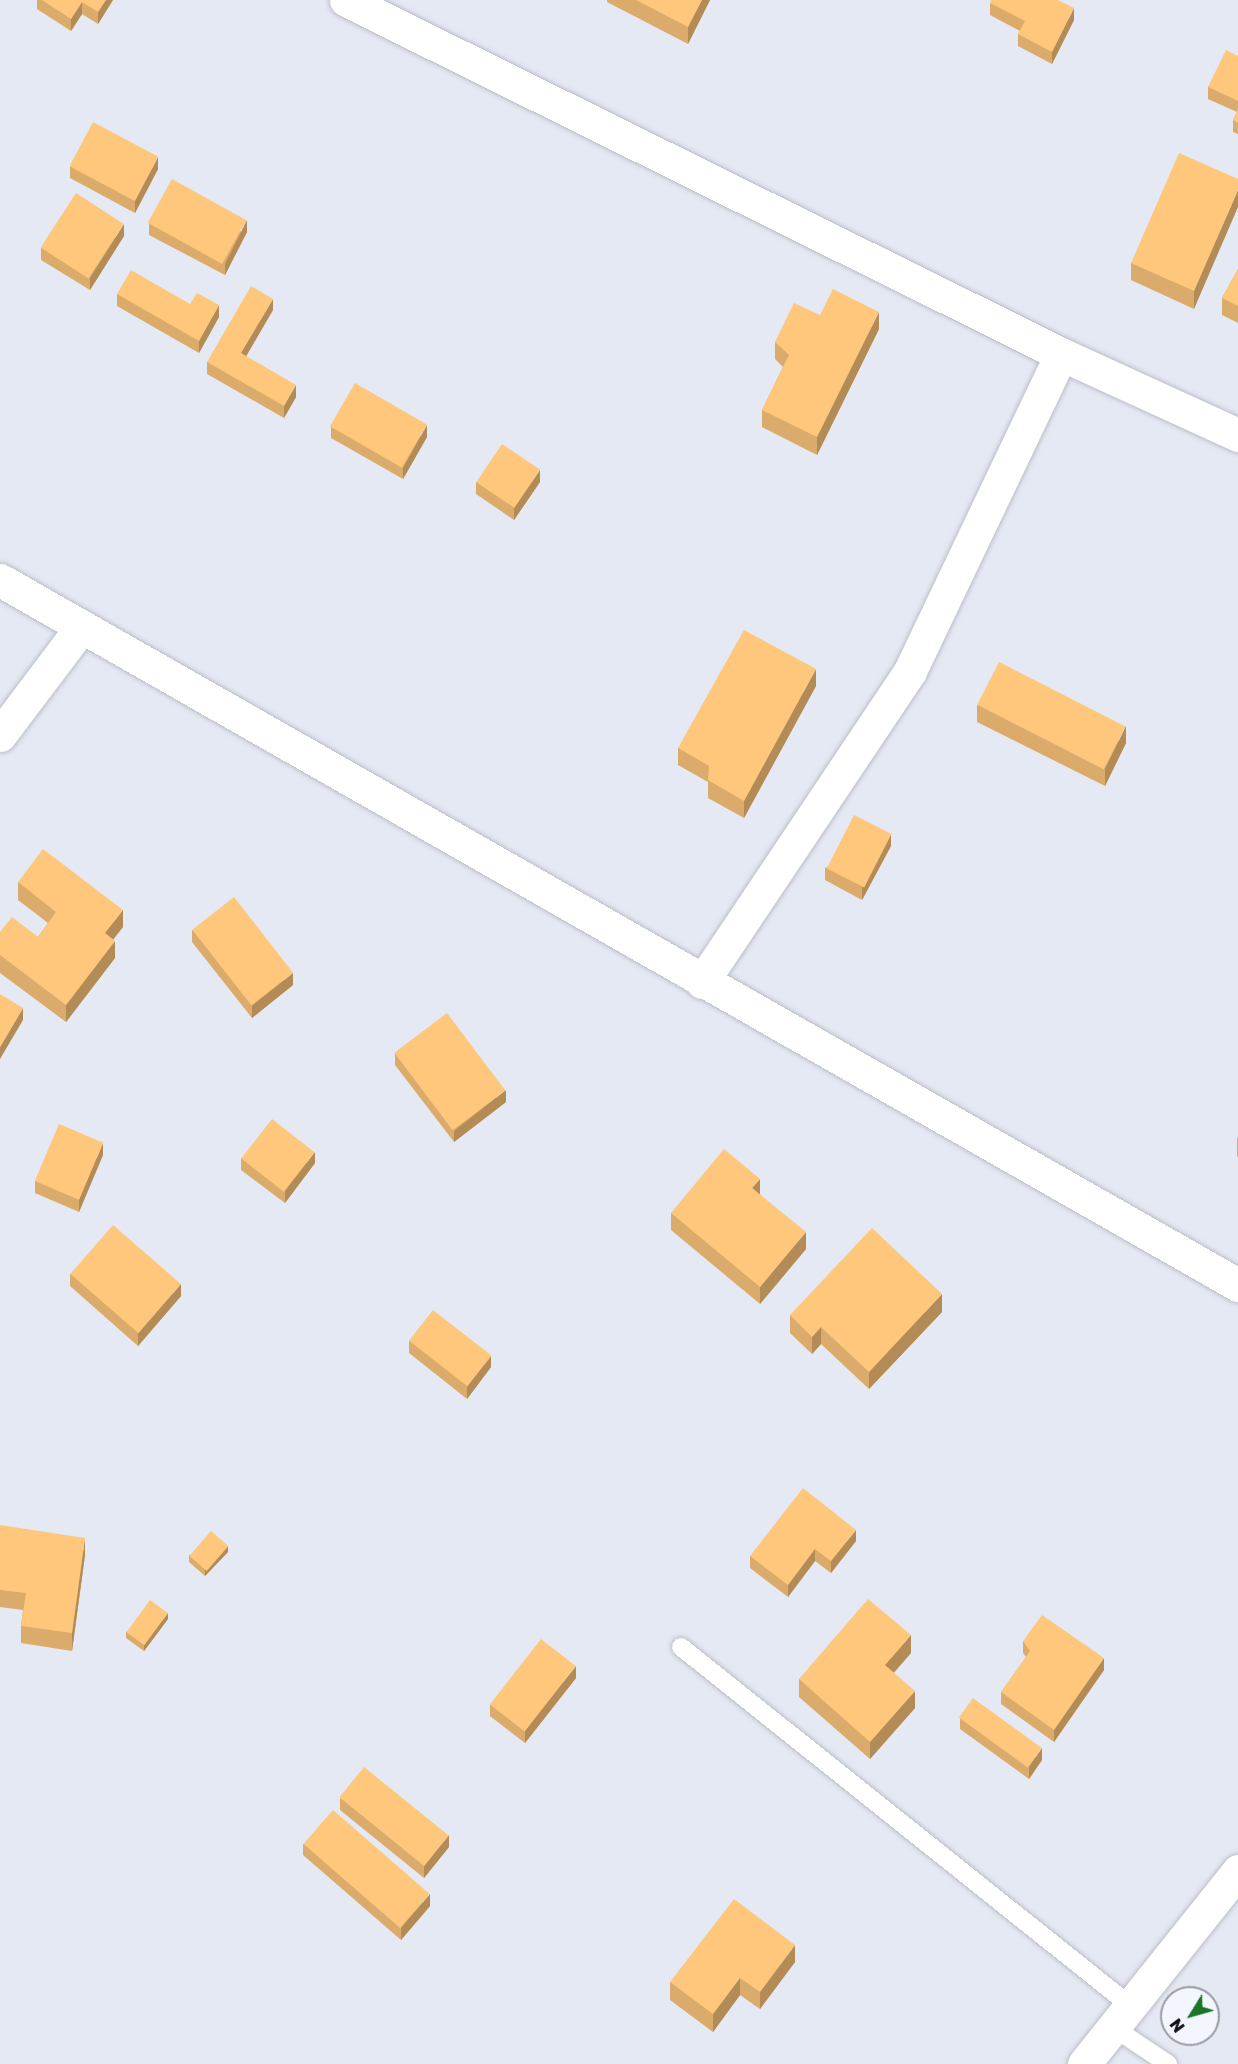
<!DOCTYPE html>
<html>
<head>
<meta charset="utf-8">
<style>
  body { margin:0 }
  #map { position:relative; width:1238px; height:2064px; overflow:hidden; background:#e5e9f3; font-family:"Golos Text",sans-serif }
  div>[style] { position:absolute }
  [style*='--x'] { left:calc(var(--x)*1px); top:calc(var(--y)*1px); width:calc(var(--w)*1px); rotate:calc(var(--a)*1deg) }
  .roads { filter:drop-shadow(0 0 2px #babec7) drop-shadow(0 0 2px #babec7) }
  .service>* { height:18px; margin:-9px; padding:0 9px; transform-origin:9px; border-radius:9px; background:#fff }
  .minor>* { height:33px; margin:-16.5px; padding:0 16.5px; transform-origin:16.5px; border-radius:16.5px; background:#fff }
  .tertiary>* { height:33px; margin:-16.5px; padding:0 16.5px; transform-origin:16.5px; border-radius:16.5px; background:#fff }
  .wall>* { inset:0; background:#daab6a }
  .shaded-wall>* { inset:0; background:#b28b56 }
  .building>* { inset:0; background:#fec77b; transform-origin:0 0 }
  span { translate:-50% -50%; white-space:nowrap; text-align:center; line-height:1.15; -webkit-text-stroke:5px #f3f6fe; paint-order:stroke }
  .north { position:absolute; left:1160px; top:1986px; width:60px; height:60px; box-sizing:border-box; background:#f3f6fe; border:2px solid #999ca2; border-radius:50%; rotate:233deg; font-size:16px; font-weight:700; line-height:24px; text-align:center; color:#121417 }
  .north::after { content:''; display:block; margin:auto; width:21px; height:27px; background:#1a7524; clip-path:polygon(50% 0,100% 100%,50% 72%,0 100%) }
</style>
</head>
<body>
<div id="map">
  <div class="roads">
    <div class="service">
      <div style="--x:681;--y:1647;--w:577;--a:38.6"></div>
      <div style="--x:1114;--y:2028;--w:65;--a:33.7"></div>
    </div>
    <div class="minor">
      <div style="--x:346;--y:0;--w:798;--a:26.34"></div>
      <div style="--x:1061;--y:354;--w:195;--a:24.6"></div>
      <div style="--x:0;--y:735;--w:136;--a:-53"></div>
      <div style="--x:702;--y:982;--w:374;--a:-56.2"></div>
      <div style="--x:910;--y:671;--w:351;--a:-64.5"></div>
    </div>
    <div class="tertiary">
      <div style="--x:0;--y:580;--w:1425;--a:29.66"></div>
      <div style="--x:1084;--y:2064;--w:247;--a:-51.4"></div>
    </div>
  </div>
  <div class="wall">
    <div style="clip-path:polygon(37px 0,113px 0,98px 24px,82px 14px,71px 31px,37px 9px)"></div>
    <div style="clip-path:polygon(607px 0,710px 0,688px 44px,607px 2px)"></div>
    <div style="clip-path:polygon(990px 3px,1074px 20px,1052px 64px,1018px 46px,1018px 34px,1020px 31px,990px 15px)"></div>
    <div style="clip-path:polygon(1238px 56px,1238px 134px,1233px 132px,1233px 120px,1237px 112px,1208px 99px,1208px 87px)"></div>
    <div style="clip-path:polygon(70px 166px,158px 169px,135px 213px,70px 178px)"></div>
    <div style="clip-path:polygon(1238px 179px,1194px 309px,1131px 280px,1131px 263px)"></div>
    <div style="clip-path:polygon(149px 223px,247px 232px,225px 275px,149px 235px)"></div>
    <div style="clip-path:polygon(124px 236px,90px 290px,41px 260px,41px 248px)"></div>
    <div style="clip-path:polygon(1238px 269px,1238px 323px,1222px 315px,1222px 298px)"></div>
    <div style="clip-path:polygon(117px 294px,219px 317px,199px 353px,117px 306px)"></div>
    <div style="clip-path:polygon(273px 310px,246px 356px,296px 397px,284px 418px,207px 374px,207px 362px)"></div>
    <div style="clip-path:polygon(820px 315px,879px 329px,817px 455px,762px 427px,762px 410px,783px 367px,775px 359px,775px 342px)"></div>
    <div style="clip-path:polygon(331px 427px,427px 437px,403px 479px,331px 438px)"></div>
    <div style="clip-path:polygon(476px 482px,540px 482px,514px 520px,476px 494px)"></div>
    <div style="clip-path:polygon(816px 686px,744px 818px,708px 798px,708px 782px,678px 765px,678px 748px)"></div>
    <div style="clip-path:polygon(977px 705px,1126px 743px,1105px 786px,977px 722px)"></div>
    <div style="clip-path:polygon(891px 846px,862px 900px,825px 880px,825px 868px)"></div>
    <div style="clip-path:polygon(18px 882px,123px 927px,113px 939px,115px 958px,66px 1022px,0 973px,0 932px,38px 937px,48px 923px,18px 900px)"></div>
    <div style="clip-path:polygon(192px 930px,293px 985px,252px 1018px,192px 942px)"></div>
    <div style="clip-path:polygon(395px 1053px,506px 1102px,454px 1142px,395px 1065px)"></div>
    <div style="clip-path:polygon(1238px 1137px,1238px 1157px,1237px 1156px,1237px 1139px)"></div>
    <div style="clip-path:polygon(103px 1155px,79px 1212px,35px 1193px,35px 1181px)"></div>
    <div style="clip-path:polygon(241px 1158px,315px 1163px,285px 1203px,241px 1170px)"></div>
    <div style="clip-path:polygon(760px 1194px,806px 1249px,760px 1304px,671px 1230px,671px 1213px)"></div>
    <div style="clip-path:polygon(70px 1274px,181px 1296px,138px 1346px,70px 1286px)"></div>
    <div style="clip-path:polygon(942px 1312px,869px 1389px,821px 1344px,812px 1354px,790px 1333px,790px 1315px)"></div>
    <div style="clip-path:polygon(409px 1341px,491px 1367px,467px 1399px,409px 1353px)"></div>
    <div style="clip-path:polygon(0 1525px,85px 1555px,72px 1651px,21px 1643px,21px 1626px,23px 1610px,0 1607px)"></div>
    <div style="clip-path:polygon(856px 1541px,831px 1573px,815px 1561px,788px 1597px,750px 1568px,750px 1556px)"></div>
    <div style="clip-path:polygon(228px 1552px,205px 1576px,189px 1562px,189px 1555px)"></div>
    <div style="clip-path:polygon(168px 1619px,144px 1651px,126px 1638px,126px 1632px)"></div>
    <div style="clip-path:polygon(1023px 1641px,1104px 1670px,1054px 1742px,1001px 1704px,1001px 1692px,1026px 1657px,1023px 1653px)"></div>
    <div style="clip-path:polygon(911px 1653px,894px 1673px,915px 1708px,870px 1759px,799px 1697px,799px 1679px)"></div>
    <div style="clip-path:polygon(576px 1678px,525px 1743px,490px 1716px,490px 1704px)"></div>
    <div style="clip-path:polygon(960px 1718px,1042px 1760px,1029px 1779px,960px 1729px)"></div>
    <div style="clip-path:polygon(340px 1798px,449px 1847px,424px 1878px,340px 1810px)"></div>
    <div style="clip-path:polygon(303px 1844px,430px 1906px,401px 1940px,303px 1855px)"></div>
    <div style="clip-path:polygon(795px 1962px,760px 2009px,740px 1995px,713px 2032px,670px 2000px,670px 1982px)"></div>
  </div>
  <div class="shaded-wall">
    <div style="clip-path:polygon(106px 0,113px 0,98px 24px,98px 12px)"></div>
    <div style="clip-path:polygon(702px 0,710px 0,688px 44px,688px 27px)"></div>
    <div style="clip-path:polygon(82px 2px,82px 14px,71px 31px,71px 19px)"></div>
    <div style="clip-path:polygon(1074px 8px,1074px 20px,1052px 64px,1052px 52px)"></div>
    <div style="clip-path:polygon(158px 157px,158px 169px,135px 213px,135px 201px)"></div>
    <div style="clip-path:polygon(1238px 190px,1238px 207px,1194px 309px,1194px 291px)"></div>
    <div style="clip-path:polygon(247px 220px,247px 232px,225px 275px,225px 264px)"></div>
    <div style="clip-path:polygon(124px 224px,124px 236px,90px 290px,90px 278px)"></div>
    <div style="clip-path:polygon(273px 299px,273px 310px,241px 365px,241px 353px)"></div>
    <div style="clip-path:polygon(219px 305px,219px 317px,199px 353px,199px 341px)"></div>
    <div style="clip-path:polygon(879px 312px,879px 329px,817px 455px,817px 437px)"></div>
    <div style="clip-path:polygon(296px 385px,296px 397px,284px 418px,284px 406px)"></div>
    <div style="clip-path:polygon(427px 425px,427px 437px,403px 479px,403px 468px)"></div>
    <div style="clip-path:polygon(540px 470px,540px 482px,514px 520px,514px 508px)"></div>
    <div style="clip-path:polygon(816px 669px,816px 686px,744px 818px,744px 801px)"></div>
    <div style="clip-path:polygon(1126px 726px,1126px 743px,1105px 786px,1105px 769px)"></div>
    <div style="clip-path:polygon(891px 834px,891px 846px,862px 900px,862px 888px)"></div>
    <div style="clip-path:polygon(123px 910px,123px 927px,105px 950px,105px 933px)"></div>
    <div style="clip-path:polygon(115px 941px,115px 958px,66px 1022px,66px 1005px)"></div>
    <div style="clip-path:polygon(293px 973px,293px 985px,252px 1018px,252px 1006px)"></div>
    <div style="clip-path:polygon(23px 1008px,23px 1020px,0 1059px,0 1047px)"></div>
    <div style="clip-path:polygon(506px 1090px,506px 1102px,454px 1142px,454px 1131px)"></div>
    <div style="clip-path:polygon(103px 1143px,103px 1155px,79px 1212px,79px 1200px)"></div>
    <div style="clip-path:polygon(315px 1152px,315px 1163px,285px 1203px,285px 1191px)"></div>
    <div style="clip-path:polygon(760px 1179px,760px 1196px,752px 1188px)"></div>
    <div style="clip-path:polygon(806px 1232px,806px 1249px,760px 1304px,760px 1287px)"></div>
    <div style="clip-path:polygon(181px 1284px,181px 1296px,138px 1346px,138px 1334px)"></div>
    <div style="clip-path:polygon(942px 1294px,942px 1312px,869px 1389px,869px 1372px)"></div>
    <div style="clip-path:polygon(821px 1327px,821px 1344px,812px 1354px,812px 1337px)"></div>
    <div style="clip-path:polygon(491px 1356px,491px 1367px,467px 1399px,467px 1387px)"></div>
    <div style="clip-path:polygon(856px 1530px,856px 1541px,831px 1573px,831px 1561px)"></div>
    <div style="clip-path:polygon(85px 1538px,85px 1555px,72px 1651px,72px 1633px)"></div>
    <div style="clip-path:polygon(228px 1546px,228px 1552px,205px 1576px,205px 1570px)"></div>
    <div style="clip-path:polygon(815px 1549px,815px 1561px,788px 1597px,788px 1585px)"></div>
    <div style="clip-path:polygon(168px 1613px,168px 1619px,144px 1651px,144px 1645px)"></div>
    <div style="clip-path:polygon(911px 1635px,911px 1653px,885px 1682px,885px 1665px)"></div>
    <div style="clip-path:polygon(1104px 1658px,1104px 1670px,1054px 1742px,1054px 1730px)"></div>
    <div style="clip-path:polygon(576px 1666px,576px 1678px,525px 1743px,525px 1731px)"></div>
    <div style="clip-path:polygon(915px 1691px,915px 1708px,870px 1759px,870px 1742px)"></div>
    <div style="clip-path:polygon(1042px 1748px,1042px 1760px,1029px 1779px,1029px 1767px)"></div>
    <div style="clip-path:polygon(449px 1835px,449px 1847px,424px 1878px,424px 1866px)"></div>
    <div style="clip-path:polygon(430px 1894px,430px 1906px,401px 1940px,401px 1928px)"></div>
    <div style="clip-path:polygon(795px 1945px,795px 1962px,760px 2009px,760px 1992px)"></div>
    <div style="clip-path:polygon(740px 1978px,740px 1995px,713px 2032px,713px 2014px)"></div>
  </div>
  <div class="building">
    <div style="clip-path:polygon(42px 0,106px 0,98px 12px,82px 2px,71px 19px)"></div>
    <div style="clip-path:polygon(636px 0,702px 0,688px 27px)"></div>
    <div style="clip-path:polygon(991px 0,1058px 0,1074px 8px,1052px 52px,1018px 34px,1025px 21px,990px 3px)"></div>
    <div style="clip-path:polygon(1226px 50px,1238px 56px,1238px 101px,1208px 87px)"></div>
    <div style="clip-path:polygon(1238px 109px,1238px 123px,1233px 120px)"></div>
    <div style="left:93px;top:122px;width:74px;height:50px;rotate:28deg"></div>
    <div style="clip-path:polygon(1179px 153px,1238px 179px,1238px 190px,1194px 291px,1131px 263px)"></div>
    <div style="left:172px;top:179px;width:85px;height:50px;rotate:29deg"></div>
    <div style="left:76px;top:193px;width:57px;height:65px;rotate:33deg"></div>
    <div style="clip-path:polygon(1238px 269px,1238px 306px,1222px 298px)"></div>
    <div style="clip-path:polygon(131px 270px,190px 304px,197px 293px,219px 305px,199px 341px,117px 294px)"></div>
    <div style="clip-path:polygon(251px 286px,273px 299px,241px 353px,296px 385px,284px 406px,207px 362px)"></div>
    <div style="clip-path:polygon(833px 289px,879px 312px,817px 437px,762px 410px,789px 355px,775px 342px,794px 303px,820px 315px)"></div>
    <div style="left:355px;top:383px;width:83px;height:50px;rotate:30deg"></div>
    <div style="left:502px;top:444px;width:46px;height:46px;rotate:34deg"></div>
    <div style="clip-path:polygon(744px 630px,816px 669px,744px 801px,708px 780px,709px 766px,678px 748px)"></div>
    <div style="left:999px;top:662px;width:142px;height:48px;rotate:27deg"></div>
    <div style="left:854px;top:815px;width:42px;height:60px;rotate:27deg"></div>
    <div style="clip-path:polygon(43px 849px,123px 910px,105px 933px,115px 941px,66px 1005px,0 955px,0 932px,12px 917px,38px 937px,56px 912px,18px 882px)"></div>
    <div style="left:234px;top:897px;width:96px;height:53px;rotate:52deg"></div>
    <div style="clip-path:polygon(0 994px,23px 1008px,0 1047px)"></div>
    <div style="left:447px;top:1013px;width:97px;height:66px;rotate:53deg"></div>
    <div style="left:272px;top:1119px;width:54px;height:50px;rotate:38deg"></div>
    <div style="left:59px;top:1124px;width:48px;height:62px;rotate:23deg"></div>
    <div style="clip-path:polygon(724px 1149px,760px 1179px,752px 1188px,806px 1232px,760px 1287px,671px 1213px)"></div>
    <div style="left:113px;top:1225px;width:90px;height:65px;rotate:41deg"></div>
    <div style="clip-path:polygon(872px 1228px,942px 1294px,869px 1372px,821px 1327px,812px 1337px,790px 1315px)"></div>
    <div style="left:433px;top:1310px;width:74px;height:39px;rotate:38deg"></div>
    <div style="clip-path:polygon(803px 1488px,856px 1530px,831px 1561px,815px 1549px,788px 1585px,750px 1556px)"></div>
    <div style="clip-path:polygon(0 1525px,85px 1538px,72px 1633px,21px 1626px,26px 1593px,0 1590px)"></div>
    <div style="left:211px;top:1531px;width:23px;height:33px;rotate:41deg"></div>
    <div style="clip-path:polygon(868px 1599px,911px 1635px,885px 1665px,915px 1691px,870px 1742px,799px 1679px)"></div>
    <div style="left:150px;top:1600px;width:22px;height:40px;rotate:36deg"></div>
    <div style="clip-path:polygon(1042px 1615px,1104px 1658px,1054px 1730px,1001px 1692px,1030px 1651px,1023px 1641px)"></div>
    <div style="left:541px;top:1639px;width:44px;height:83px;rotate:38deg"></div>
    <div style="left:973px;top:1698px;width:85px;height:24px;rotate:36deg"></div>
    <div style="left:364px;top:1767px;width:109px;height:39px;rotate:39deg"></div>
    <div style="left:333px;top:1810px;width:128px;height:45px;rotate:41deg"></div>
    <div style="clip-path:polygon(734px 1899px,795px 1945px,760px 1992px,740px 1978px,713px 2014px,670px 1982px)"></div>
  </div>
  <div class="north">N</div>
</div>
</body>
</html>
